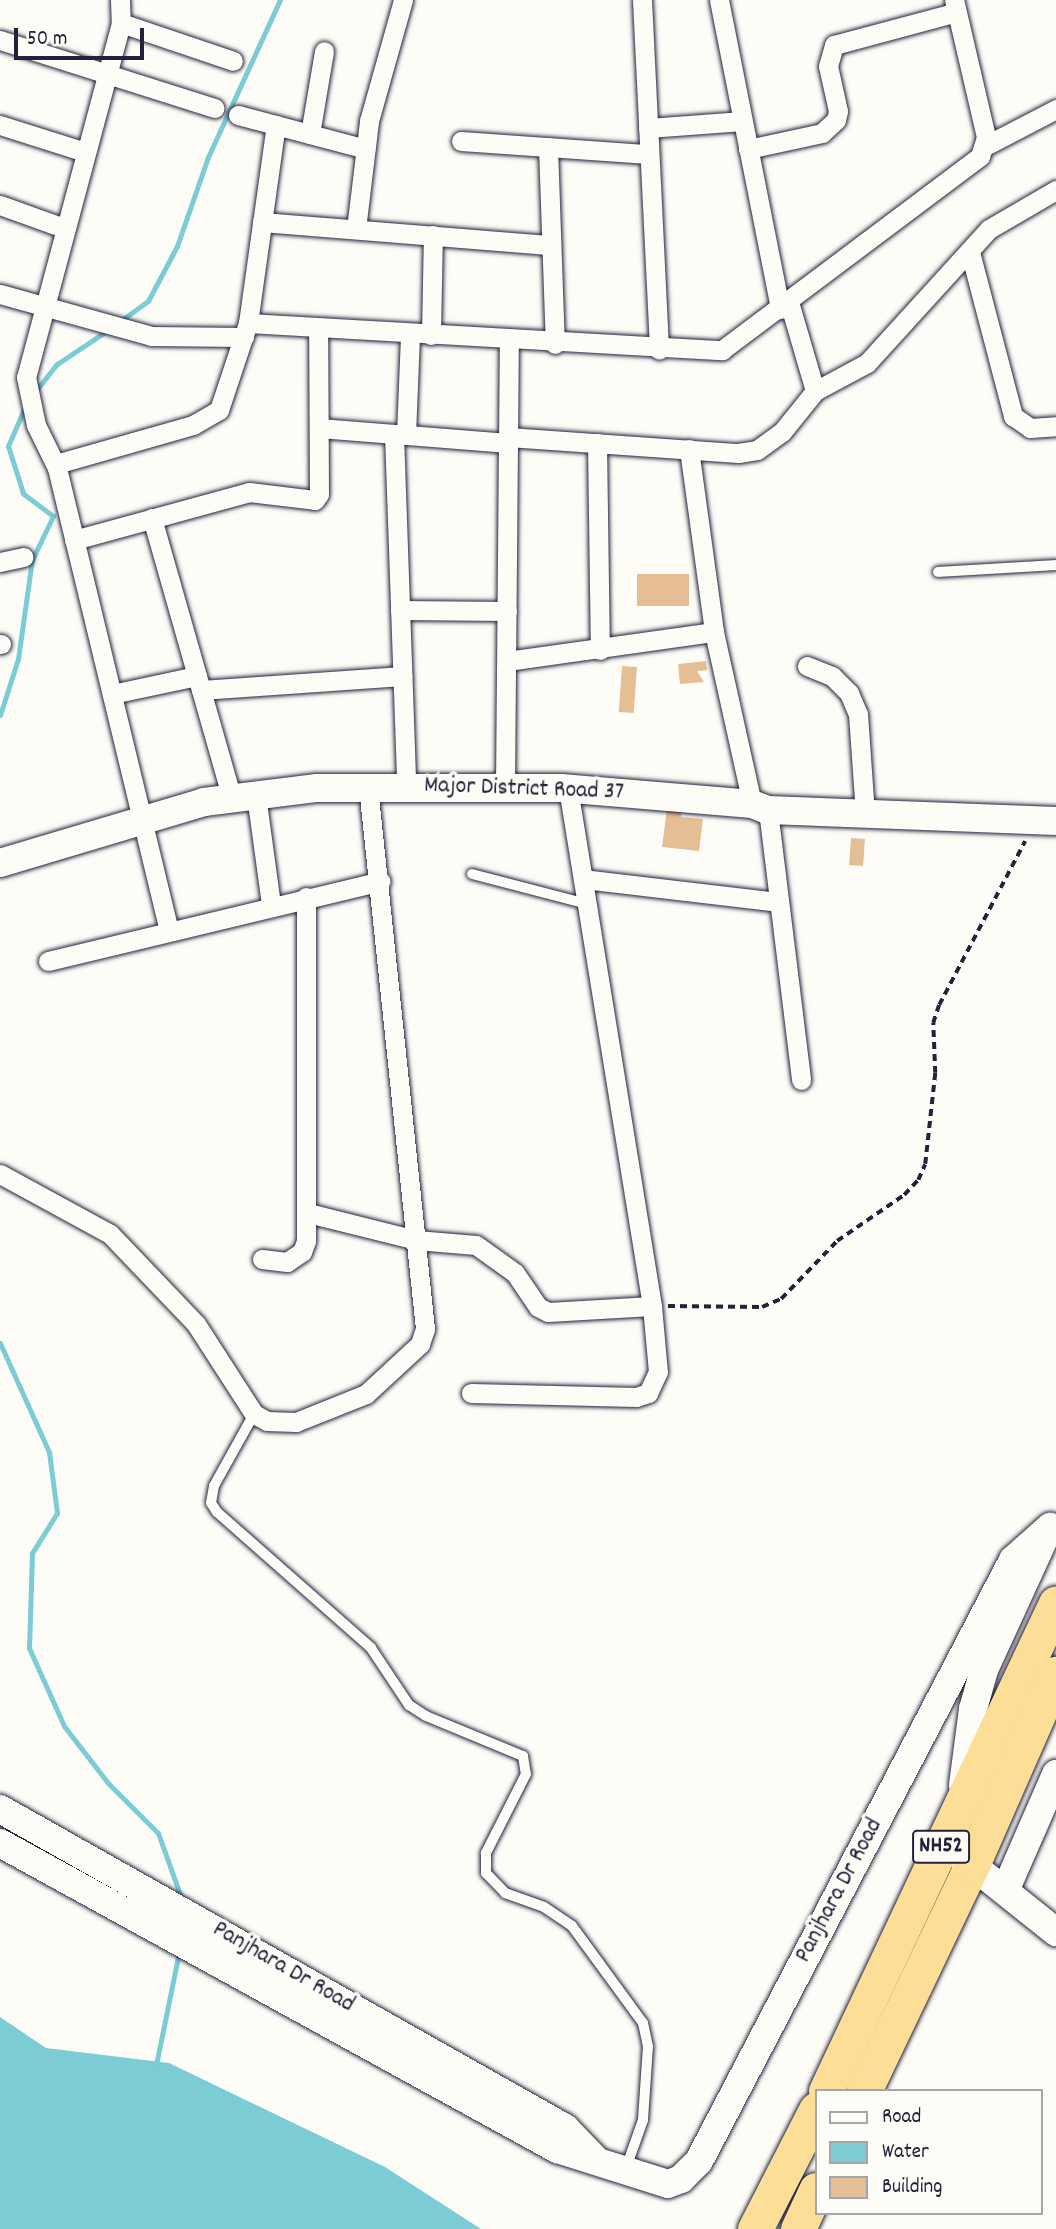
<!DOCTYPE html>
<html>
<head>
<meta charset="utf-8">
<style>
  body { margin:0 }
  #map { position:relative; width:1056px; height:2229px; overflow:hidden; background:#fdfcf7; font-family:Dekko,sans-serif }
  div>[style] { position:absolute }
  [style*='--x'] { left:calc(var(--x)*1px); top:calc(var(--y)*1px); width:calc(var(--w)*1px); rotate:calc(var(--a)*1deg) }
  .water>* { inset:0; background:#7bccd5 }
  .stream>* { height:5px; margin:-2.5px; padding:0 2.5px; transform-origin:2.5px; border-radius:2.5px; background:#7bccd5 }
  .building>* { inset:0; background:#e5be96; transform-origin:0 0 }
  .path>* { height:3.5px; margin-top:-1.75px; transform-origin:0; background:repeating-linear-gradient(90deg,#22223b 0 7px,transparent 0 12px) }
  .roads { filter:drop-shadow(0 0 2px #22223b) drop-shadow(0 0 2px #22223b) }
  .lane>* { height:10px; margin:-5px; padding:0 5px; transform-origin:5px; border-radius:5px; background:#fdfcf7 }
  .street>* { height:19px; margin:-9.5px; padding:0 9.5px; transform-origin:9.5px; border-radius:9.5px; background:#fdfcf7 }
  .secondary>* { height:28px; margin:-14px; padding:0 14px; transform-origin:14px; border-radius:14px; background:#fdfcf7 }
  .highway>* { height:35px; margin:-17.5px; padding:0 17.5px; transform-origin:17.5px; border-radius:17.5px; background:#fdde96 }
  span { translate:-50% -50%; white-space:nowrap; text-align:center; line-height:1.15; -webkit-text-stroke:7px #fdfcf7; paint-order:stroke }
  .shield-label span { padding:2px 5px; background:#fdfcf7; border:2px solid; border-radius:5px; -webkit-text-stroke-width:0 }
  .shield-label { font-size:23px; color:#22223b; font-weight:700 }
  .street-label { font-size:24px; color:#22223b }
  .legend { position:absolute; left:815px; top:2089px; width:228px; height:126px; box-sizing:border-box; background:#fdfcf7; border:2px solid #a5a5ac; margin:0; padding:9px 12px; list-style:none; font-size:21px; color:#22223b }
  .legend li { display:flex; align-items:center; gap:14px; height:35px }
  .legend b { width:35px; border:2px solid #a5a5ac }
  .scale { position:absolute; left:14px; top:28px; width:130px; height:32px; box-sizing:border-box; border:4px solid #22223b; border-top:0; padding-left:9px; font-size:21px; line-height:24px; white-space:nowrap; color:#22223b; -webkit-text-stroke:5px #fdfcf7; paint-order:stroke }
</style>
</head>
<body>
<div id="map">
  <div class="water">
    <div style="clip-path:polygon(0 2017px,46px 2048px,169px 2063px,385px 2167px,481px 2229px,0 2229px)"></div>
  </div>
  <div class="stream">
    <div style="--x:119;--y:322;--w:36;--a:-36"></div>
    <div style="--x:148;--y:301;--w:62;--a:-62.2"></div>
    <div style="--x:177;--y:246;--w:94;--a:-70.8"></div>
    <div style="--x:208;--y:157;--w:173;--a:-65.4"></div>
    <div style="--x:34;--y:393;--w:37;--a:-52"></div>
    <div style="--x:57;--y:364;--w:61;--a:-33.7"></div>
    <div style="--x:0;--y:715;--w:59;--a:-72.2"></div>
    <div style="--x:18;--y:659;--w:100;--a:-82"></div>
    <div style="--x:32;--y:560;--w:49;--a:-64.5"></div>
    <div style="--x:53;--y:516;--w:38;--a:-143"></div>
    <div style="--x:23;--y:493;--w:49;--a:-107.7"></div>
    <div style="--x:8;--y:446;--w:43;--a:-66.4"></div>
    <div style="--x:0;--y:1343;--w:120;--a:65.8"></div>
    <div style="--x:49;--y:1452;--w:62;--a:82.5"></div>
    <div style="--x:57;--y:1513;--w:47;--a:122"></div>
    <div style="--x:32;--y:1553;--w:95;--a:91.8"></div>
    <div style="--x:29;--y:1648;--w:85;--a:65.8"></div>
    <div style="--x:64;--y:1726;--w:72;--a:52.3"></div>
    <div style="--x:108;--y:1783;--w:71;--a:45"></div>
    <div style="--x:158;--y:1833;--w:71;--a:70.3"></div>
    <div style="--x:156;--y:2065;--w:115;--a:-78.5"></div>
  </div>
  <div class="building">
    <div style="left:637px;top:574px;width:52px;height:32px"></div>
    <div style="clip-path:polygon(706px 661px,707px 670px,697px 671px,704px 682px,680px 684px,678px 664px)"></div>
    <div style="left:622px;top:666px;width:15px;height:46px;rotate:4deg"></div>
    <div style="clip-path:polygon(667px 809px,682px 811px,681px 817px,703px 819px,699px 851px,662px 847px)"></div>
    <div style="left:851px;top:838px;width:14px;height:27px;rotate:4deg"></div>
  </div>
  <div class="path">
    <div style="--x:668;--y:1306;--w:94;--a:0.6"></div>
    <div style="--x:762;--y:1307;--w:21;--a:-23"></div>
    <div style="--x:781;--y:1299;--w:81;--a:-46"></div>
    <div style="--x:837;--y:1241;--w:81;--a:-34.5"></div>
    <div style="--x:904;--y:1195;--w:21;--a:-47"></div>
    <div style="--x:918;--y:1180;--w:17;--a:-66"></div>
    <div style="--x:925;--y:1164;--w:92;--a:-83.7"></div>
    <div style="--x:935;--y:1073;--w:50;--a:-92.3"></div>
    <div style="--x:933;--y:1023;--w:19;--a:-72"></div>
    <div style="--x:939;--y:1005;--w:185;--a:-62.3"></div>
  </div>
  <div class="roads">
    <div class="lane">
      <div style="--x:938;--y:572;--w:118;--a:-3.4"></div>
      <div style="--x:472;--y:874;--w:119;--a:14.6"></div>
      <div style="--x:254;--y:1414;--w:82;--a:119.1"></div>
      <div style="--x:214;--y:1486;--w:17;--a:100"></div>
      <div style="--x:211;--y:1503;--w:11;--a:56"></div>
      <div style="--x:217;--y:1512;--w:205;--a:41.4"></div>
      <div style="--x:371;--y:1648;--w:69;--a:56.3"></div>
      <div style="--x:409;--y:1705;--w:20;--a:33"></div>
      <div style="--x:426;--y:1716;--w:105;--a:22.4"></div>
      <div style="--x:523;--y:1756;--w:18;--a:81"></div>
      <div style="--x:526;--y:1774;--w:89;--a:116.9"></div>
      <div style="--x:486;--y:1853;--w:20;--a:90"></div>
      <div style="--x:486;--y:1873;--w:28;--a:46"></div>
      <div style="--x:505;--y:1893;--w:41;--a:19.7"></div>
      <div style="--x:544;--y:1907;--w:34;--a:34"></div>
      <div style="--x:572;--y:1926;--w:120;--a:53.8"></div>
      <div style="--x:643;--y:2023;--w:24;--a:78"></div>
      <div style="--x:648;--y:2046;--w:74;--a:93.9"></div>
      <div style="--x:643;--y:2120;--w:51;--a:109.5"></div>
    </div>
    <div class="street">
      <div style="--x:120;--y:0;--w:23;--a:88"></div>
      <div style="--x:121;--y:23;--w:367;--a:105"></div>
      <div style="--x:26;--y:377;--w:49;--a:78.2"></div>
      <div style="--x:36;--y:425;--w:48;--a:64"></div>
      <div style="--x:57;--y:468;--w:473;--a:76.4"></div>
      <div style="--x:642;--y:0;--w:350;--a:87.2"></div>
      <div style="--x:719;--y:0;--w:315;--a:78.8"></div>
      <div style="--x:121;--y:23;--w:118;--a:18.7"></div>
      <div style="--x:0;--y:40;--w:225;--a:17.6"></div>
      <div style="--x:238;--y:115;--w:132;--a:14.9"></div>
      <div style="--x:0;--y:125;--w:89;--a:17.6"></div>
      <div style="--x:648;--y:128;--w:95;--a:-4.2"></div>
      <div style="--x:310;--y:134;--w:84;--a:-80.4"></div>
      <div style="--x:461;--y:141;--w:188;--a:4"></div>
      <div style="--x:985;--y:146;--w:80;--a:-27.5"></div>
      <div style="--x:548;--y:147;--w:197;--a:88"></div>
      <div style="--x:748;--y:149;--w:76;--a:-12.2"></div>
      <div style="--x:822;--y:133;--w:19;--a:-43"></div>
      <div style="--x:836;--y:120;--w:9;--a:-77"></div>
      <div style="--x:838;--y:111;--w:46;--a:-102.5"></div>
      <div style="--x:828;--y:66;--w:22;--a:-74"></div>
      <div style="--x:834;--y:45;--w:127;--a:-15"></div>
      <div style="--x:0;--y:205;--w:68;--a:19.8"></div>
      <div style="--x:262;--y:222;--w:290;--a:4.6"></div>
      <div style="--x:356;--y:229;--w:109;--a:-83.1"></div>
      <div style="--x:369;--y:121;--w:126;--a:-74.3"></div>
      <div style="--x:970;--y:252;--w:170;--a:75.3"></div>
      <div style="--x:1013;--y:416;--w:21;--a:35"></div>
      <div style="--x:1030;--y:428;--w:26;--a:-4"></div>
      <div style="--x:0;--y:294;--w:157;--a:15.5"></div>
      <div style="--x:151;--y:336;--w:93;--a:0.6"></div>
      <div style="--x:789;--y:302;--w:93;--a:73.7"></div>
      <div style="--x:248;--y:323;--w:475;--a:3.3"></div>
      <div style="--x:722;--y:350;--w:323;--a:-36.9"></div>
      <div style="--x:980;--y:156;--w:20;--a:-72"></div>
      <div style="--x:986;--y:137;--w:141;--a:-103.1"></div>
      <div style="--x:431;--y:335;--w:100;--a:-88.9"></div>
      <div style="--x:319;--y:428;--w:190;--a:4.5"></div>
      <div style="--x:394;--y:434;--w:352;--a:88"></div>
      <div style="--x:406;--y:435;--w:101;--a:-87.7"></div>
      <div style="--x:508;--y:437;--w:231;--a:4"></div>
      <div style="--x:738;--y:453;--w:19;--a:-9"></div>
      <div style="--x:757;--y:450;--w:31;--a:-36"></div>
      <div style="--x:782;--y:432;--w:53;--a:-51.2"></div>
      <div style="--x:815;--y:391;--w:59;--a:-28.3"></div>
      <div style="--x:867;--y:363;--w:181;--a:-47.7"></div>
      <div style="--x:989;--y:229;--w:78;--a:-30.2"></div>
      <div style="--x:597;--y:443;--w:207;--a:89.2"></div>
      <div style="--x:689;--y:449;--w:185;--a:82.2"></div>
      <div style="--x:714;--y:632;--w:176;--a:77.5"></div>
      <div style="--x:56;--y:464;--w:142;--a:-15.9"></div>
      <div style="--x:193;--y:425;--w:30;--a:-30"></div>
      <div style="--x:219;--y:410;--w:92;--a:-71.6"></div>
      <div style="--x:248;--y:323;--w:200;--a:-82"></div>
      <div style="--x:152;--y:518;--w:291;--a:74.1"></div>
      <div style="--x:74;--y:540;--w:181;--a:-15.3"></div>
      <div style="--x:249;--y:492;--w:66;--a:6.9"></div>
      <div style="--x:315;--y:500;--w:7;--a:-56"></div>
      <div style="--x:319;--y:494;--w:167;--a:-90.3"></div>
      <div style="--x:0;--y:562;--w:24;--a:-12"></div>
      <div style="--x:400;--y:610;--w:107;--a:0.5"></div>
      <div style="--x:0;--y:644;--w:1;--a:0"></div>
      <div style="--x:507;--y:661;--w:209;--a:-8"></div>
      <div style="--x:807;--y:666;--w:27;--a:22"></div>
      <div style="--x:832;--y:676;--w:24;--a:45"></div>
      <div style="--x:849;--y:693;--w:23;--a:67"></div>
      <div style="--x:858;--y:714;--w:101;--a:86"></div>
      <div style="--x:201;--y:690;--w:202;--a:-4"></div>
      <div style="--x:112;--y:694;--w:87;--a:-12"></div>
      <div style="--x:505;--y:786;--w:445;--a:-89.5"></div>
      <div style="--x:256;--y:795;--w:111;--a:82.2"></div>
      <div style="--x:768;--y:810;--w:272;--a:83"></div>
      <div style="--x:583;--y:879;--w:197;--a:6.7"></div>
      <div style="--x:48;--y:961;--w:342;--a:-13.5"></div>
      <div style="--x:0;--y:1174;--w:125;--a:28.6"></div>
      <div style="--x:110;--y:1234;--w:124;--a:46.3"></div>
      <div style="--x:196;--y:1324;--w:107;--a:57.2"></div>
      <div style="--x:254;--y:1414;--w:15;--a:28"></div>
      <div style="--x:267;--y:1421;--w:29;--a:2"></div>
      <div style="--x:296;--y:1422;--w:75;--a:-21.8"></div>
      <div style="--x:366;--y:1394;--w:74;--a:-42.8"></div>
      <div style="--x:420;--y:1344;--w:16;--a:-72"></div>
      <div style="--x:425;--y:1329;--w:545;--a:-96"></div>
      <div style="--x:308;--y:1213;--w:111;--a:14"></div>
      <div style="--x:416;--y:1240;--w:60;--a:4.8"></div>
      <div style="--x:476;--y:1245;--w:48;--a:35.7"></div>
      <div style="--x:515;--y:1273;--w:41;--a:55.9"></div>
      <div style="--x:538;--y:1307;--w:11;--a:27"></div>
      <div style="--x:548;--y:1312;--w:104;--a:-3.3"></div>
      <div style="--x:262;--y:1259;--w:25;--a:7"></div>
      <div style="--x:287;--y:1262;--w:18;--a:-34"></div>
      <div style="--x:302;--y:1252;--w:12;--a:-70"></div>
      <div style="--x:306;--y:1241;--w:344;--a:-90"></div>
      <div style="--x:471;--y:1393;--w:165;--a:1.4"></div>
      <div style="--x:636;--y:1397;--w:13;--a:-18"></div>
      <div style="--x:648;--y:1393;--w:23;--a:-65"></div>
      <div style="--x:658;--y:1372;--w:66;--a:-95.2"></div>
      <div style="--x:652;--y:1306;--w:525;--a:-99.21"></div>
    </div>
    <div class="secondary">
      <div style="--x:0;--y:863;--w:213;--a:-16.6"></div>
      <div style="--x:204;--y:802;--w:114;--a:-7.1"></div>
      <div style="--x:317;--y:788;--w:244;--a:0"></div>
      <div style="--x:561;--y:788;--w:192;--a:4.8"></div>
      <div style="--x:752;--y:804;--w:17;--a:21"></div>
      <div style="--x:768;--y:810;--w:288;--a:2.2"></div>
      <div style="--x:963;--y:1785;--w:77;--a:-82.5"></div>
      <div style="--x:973;--y:1709;--w:41;--a:-74.2"></div>
      <div style="--x:984;--y:1670;--w:146;--a:-65.4"></div>
      <div style="--x:0;--y:1809;--w:649;--a:29.45"></div>
      <div style="--x:565;--y:2128;--w:42;--a:46"></div>
      <div style="--x:0;--y:1843;--w:636;--a:28.78"></div>
      <div style="--x:557;--y:2149;--w:116;--a:17.5"></div>
      <div style="--x:668;--y:2184;--w:14;--a:-21"></div>
      <div style="--x:681;--y:2179;--w:25;--a:-45"></div>
      <div style="--x:699;--y:2161;--w:678;--a:-62.41"></div>
      <div style="--x:1013;--y:1560;--w:50;--a:-41.7"></div>
      <div style="--x:957;--y:1853;--w:127;--a:38.6"></div>
      <div style="--x:1005;--y:1891;--w:128;--a:-66.4"></div>
    </div>
    <div class="highway">
      <div style="--x:826;--y:2091;--w:539;--a:-64.76"></div>
      <div style="--x:864;--y:2091;--w:250;--a:-64.5"></div>
      <div style="--x:972;--y:1865;--w:209;--a:-66.3"></div>
      <div style="--x:755;--y:2229;--w:134;--a:-62.9"></div>
      <div style="--x:798;--y:2229;--w:43;--a:-65.2"></div>
    </div>
  </div>
  <div class="shield-label">
    <span style="left:941px;top:1847px">NH52</span>
  </div>
  <div class="street-label">
    <span style="left:524px;top:790px;rotate:2deg">Major District Road 37</span>
    <span style="left:840px;top:1891px;rotate:-62deg">Panjhara Dr Road</span>
    <span style="left:283px;top:1968px;rotate:30deg">Panjhara Dr Road</span>
  </div>
  <ul class="legend">
  <li><b style="height:9px;background:#fdfcf7"></b>Road</li>
  <li><b style="height:19px;background:#7bccd5"></b>Water</li>
  <li><b style="height:19px;background:#e5be96"></b>Building</li>
  </ul>
  <div class="scale">50 m</div>
</div>
</body>
</html>
